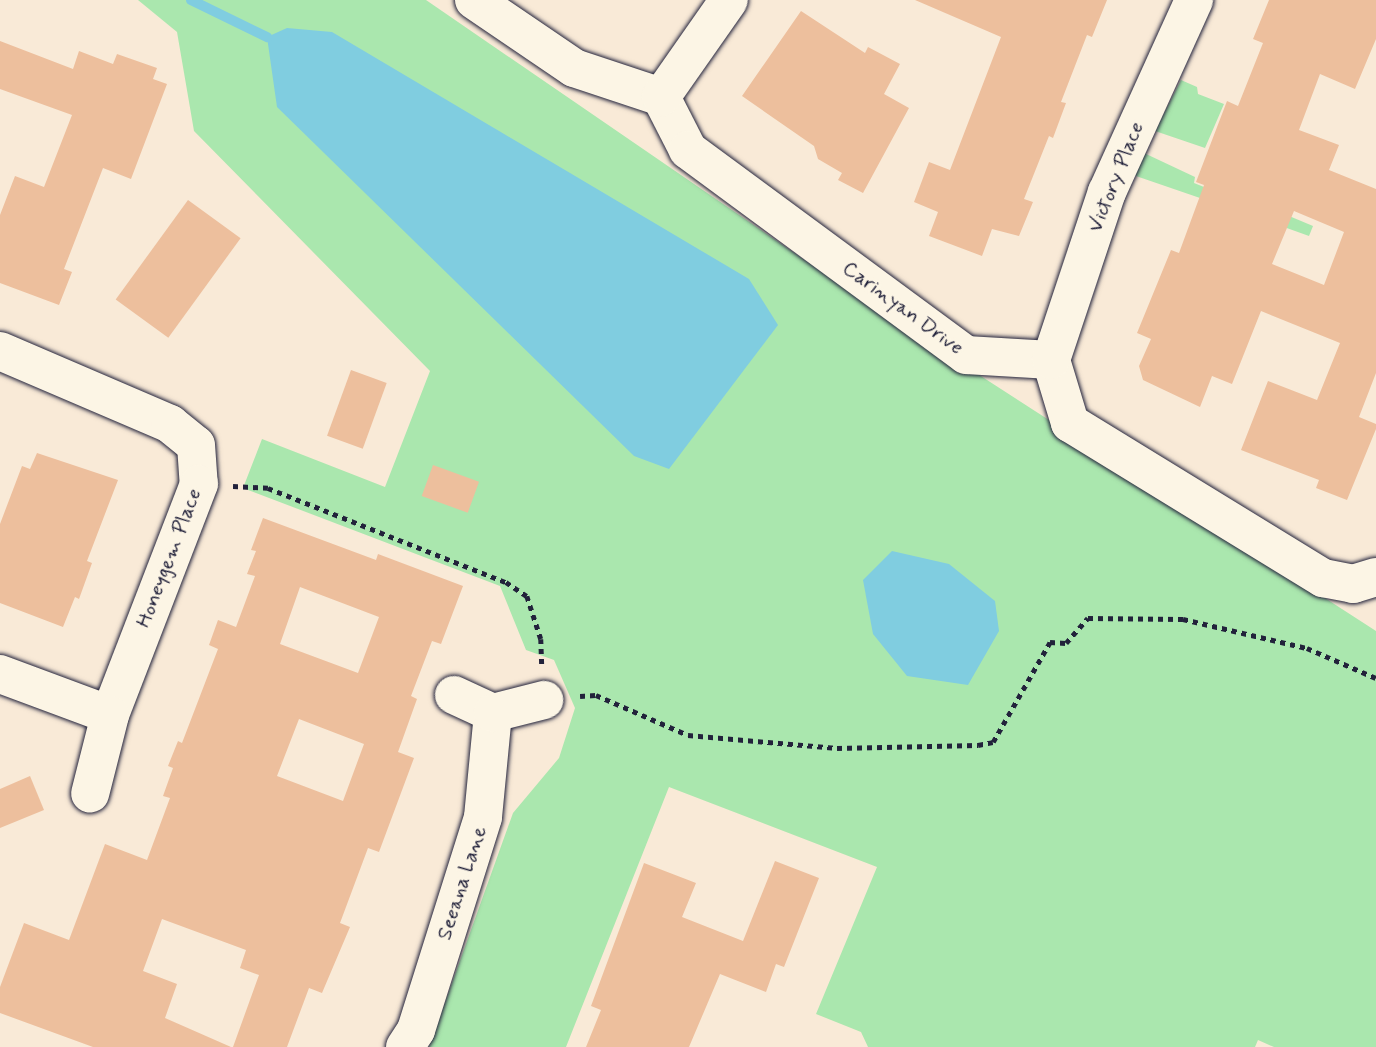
<!DOCTYPE html>
<html>
<head>
<meta charset="utf-8">
<style>
  body { margin:0 }
  #map { position:relative; width:1376px; height:1047px; overflow:hidden; background:#f9ead7; font-family:Mynerve,sans-serif }
  div>[style] { position:absolute }
  [style*='--x'] { left:calc(var(--x)*1px); top:calc(var(--y)*1px); width:calc(var(--w)*1px); rotate:calc(var(--a)*1deg) }
  .green>* { inset:0; background:#aae7ae }
  .water>* { inset:0; background:#80cde0 }
  .stream>* { height:10px; margin:-5px; padding:0 5px; transform-origin:5px; border-radius:5px; background:#80cde0 }
  .building>* { inset:0; background:#edbf9d; transform-origin:0 0 }
  .path>* { height:4.5px; margin-top:-2.25px; transform-origin:0; background:repeating-linear-gradient(90deg,#22223b 0 5px,transparent 0 10px) }
  .roads { filter:drop-shadow(0 0 2px #22223b) drop-shadow(0 0 2px #22223b) }
  .street>* { height:38px; margin:-19px; padding:0 19px; transform-origin:19px; border-radius:19px; background:#fcf5e5 }
  span { translate:-50% -50%; white-space:nowrap; text-align:center; line-height:1.15; -webkit-text-stroke:6px #fcf5e5; paint-order:stroke }
  .street-label { font-size:21px; color:#22223b }
</style>
</head>
<body>
<div id="map">
  <div class="green">
    <div style="clip-path:polygon(138px 0,426px 0,860px 298px,1376px 631px,1376px 1047px,1274px 1047px,1258px 1040px,1255px 1047px,868px 1047px,861px 1032px,816px 1014px,877px 867px,669px 787px,566px 1047px,429px 1047px,513px 813px,559px 758px,575px 708px,554px 660px,526px 650px,500px 586px,243px 488px,262px 439px,385px 487px,430px 371px,194px 131px,177px 32px)"></div>
    <div style="clip-path:polygon(1181px 80px,1197px 87px,1198px 94px,1224px 104px,1205px 148px,1155px 131px)"></div>
    <div style="clip-path:polygon(1144px 153px,1195px 177px,1194px 183px,1204px 187px,1200px 198px,1133px 175px)"></div>
    <div style="clip-path:polygon(1206px 199px,1258px 203px,1313px 226px,1309px 236px)"></div>
  </div>
  <div class="water">
    <div style="clip-path:polygon(287px 28px,332px 32px,749px 279px,778px 325px,669px 469px,634px 456px,277px 107px,267px 37px)"></div>
    <div style="clip-path:polygon(892px 551px,949px 564px,995px 601px,999px 631px,968px 685px,907px 676px,873px 634px,863px 580px)"></div>
  </div>
  <div class="stream">
    <div style="--x:191;--y:0;--w:85;--a:26"></div>
  </div>
  <div class="building">
    <div style="clip-path:polygon(915px 0,1107px 0,1092px 37px,1087px 35px,1061px 102px,1066px 103px,1053px 138px,1049px 136px,1024px 199px,1033px 202px,1019px 236px,992px 229px,982px 256px,929px 236px,938px 212px,914px 202px,929px 162px,950px 170px,1001px 37px)"></div>
    <div style="clip-path:polygon(evenodd,1269px 0,1376px 0,1376px 39px,1355px 89px,1320px 74px,1299px 130px,1339px 145px,1329px 170px,1376px 189px,1376px 373px,1359px 417px,1376px 424px,1376px 429px,1347px 500px,1316px 488px,1319px 480px,1241px 450px,1268px 381px,1317px 400px,1340px 343px,1261px 311px,1232px 384px,1212px 376px,1200px 407px,1143px 380px,1139px 366px,1151px 339px,1137px 333px,1171px 250px,1179px 253px,1204px 185px,1196px 182px,1227px 101px,1238px 106px,1263px 43px,1253px 39px,1269px 0,1294px 211px,1344px 232px,1324px 285px,1272px 264px,1294px 211px)"></div>
    <div style="clip-path:polygon(801px 11px,865px 53px,868px 47px,900px 64px,884px 94px,909px 108px,863px 193px,838px 180px,842px 173px,818px 159px,814px 146px,742px 96px)"></div>
    <div style="clip-path:polygon(0 41px,73px 69px,79px 51px,113px 64px,117px 54px,157px 68px,153px 79px,167px 84px,131px 179px,103px 168px,64px 269px,72px 272px,59px 305px,0 283px,0 215px,15px 176px,44px 187px,72px 115px,0 89px)"></div>
    <div style="left:188px;top:200px;width:65px;height:123px;rotate:36deg"></div>
    <div style="left:351px;top:370px;width:38px;height:70px;rotate:20deg"></div>
    <div style="clip-path:polygon(37px 453px,118px 480px,87px 561px,92px 563px,79px 599px,75px 597px,63px 627px,0 603px,0 524px,22px 466px,30px 469px)"></div>
    <div style="left:433px;top:465px;width:49px;height:33px;rotate:20deg"></div>
    <div style="clip-path:polygon(evenodd,263px 518px,376px 560px,378px 554px,463px 586px,441px 644px,432px 641px,411px 696px,417px 699px,398px 752px,414px 758px,379px 852px,368px 848px,340px 923px,350px 927px,322px 993px,309px 988px,287px 1047px,233px 1047px,259px 975px,240px 968px,246px 950px,162px 919px,143px 971px,177px 984px,165px 1018px,231px 1047px,93px 1047px,0 1013px,0 987px,24px 923px,69px 940px,105px 844px,147px 860px,170px 798px,163px 796px,173px 768px,168px 766px,178px 741px,182px 743px,218px 649px,209px 645px,218px 620px,236px 627px,255px 576px,247px 574px,256px 551px,251px 550px,263px 518px,300px 587px,379px 617px,358px 673px,280px 644px,300px 587px,263px 518px,299px 719px,364px 744px,343px 801px,277px 776px,299px 719px)"></div>
    <div style="clip-path:polygon(30px 776px,44px 810px,0 828px,0 789px)"></div>
    <div style="clip-path:polygon(775px 861px,819px 878px,784px 967px,776px 964px,766px 992px,720px 974px,689px 1047px,586px 1047px,601px 1010px,591px 1006px,644px 863px,696px 883px,682px 917px,743px 941px)"></div>
  </div>
  <div class="path">
    <div style="--x:233;--y:486;--w:35;--a:3"></div>
    <div style="--x:268;--y:488;--w:256;--a:21.6"></div>
    <div style="--x:506;--y:582;--w:25;--a:34"></div>
    <div style="--x:527;--y:596;--w:45;--a:72"></div>
    <div style="--x:541;--y:639;--w:26;--a:88"></div>
    <div style="--x:580;--y:696;--w:16;--a:-4"></div>
    <div style="--x:596;--y:695;--w:100;--a:23.5"></div>
    <div style="--x:688;--y:735;--w:150;--a:5"></div>
    <div style="--x:837;--y:748;--w:141;--a:-1.2"></div>
    <div style="--x:978;--y:745;--w:15;--a:-11"></div>
    <div style="--x:993;--y:742;--w:115;--a:-60.3"></div>
    <div style="--x:1050;--y:642;--w:16;--a:4"></div>
    <div style="--x:1066;--y:643;--w:33;--a:-49"></div>
    <div style="--x:1088;--y:618;--w:95;--a:0.6"></div>
    <div style="--x:1183;--y:619;--w:127;--a:13.2"></div>
    <div style="--x:1307;--y:648;--w:75;--a:23.5"></div>
  </div>
  <div class="roads">
    <div class="street">
      <div style="--x:474;--y:0;--w:121;--a:34.2"></div>
      <div style="--x:574;--y:68;--w:92;--a:18.4"></div>
      <div style="--x:661;--y:97;--w:59;--a:63"></div>
      <div style="--x:688;--y:150;--w:345;--a:36.4"></div>
      <div style="--x:966;--y:355;--w:85;--a:3.4"></div>
      <div style="--x:1051;--y:360;--w:66;--a:73.2"></div>
      <div style="--x:1070;--y:423;--w:297;--a:31.5"></div>
      <div style="--x:1323;--y:578;--w:31;--a:11"></div>
      <div style="--x:1353;--y:584;--w:24;--a:-17"></div>
      <div style="--x:661;--y:97;--w:118;--a:-55"></div>
      <div style="--x:0;--y:351;--w:185;--a:23.2"></div>
      <div style="--x:170;--y:424;--w:33;--a:39"></div>
      <div style="--x:196;--y:445;--w:39;--a:86"></div>
      <div style="--x:199;--y:484;--w:248;--a:111.1"></div>
      <div style="--x:1051;--y:360;--w:177;--a:-71.6"></div>
      <div style="--x:1107;--y:192;--w:211;--a:-65.6"></div>
      <div style="--x:0;--y:674;--w:117;--a:20.4"></div>
      <div style="--x:110;--y:715;--w:81;--a:104.2"></div>
      <div style="--x:454;--y:695;--w:43;--a:24.8"></div>
      <div style="--x:405;--y:1047;--w:20;--a:-57"></div>
      <div style="--x:416;--y:1030;--w:223;--a:-72.5"></div>
      <div style="--x:483;--y:817;--w:104;--a:-84.5"></div>
      <div style="--x:493;--y:713;--w:53;--a:-14.3"></div>
    </div>
  </div>
  <div class="street-label">
    <span style="left:1116px;top:177px;rotate:-68deg">Victory Place</span>
    <span style="left:903px;top:308px;rotate:36deg">Carinyan Drive</span>
    <span style="left:169px;top:558px;rotate:-69deg">Honeygem Place</span>
    <span style="left:462px;top:883px;rotate:-72deg">Seeana Lane</span>
  </div>
</div>
</body>
</html>
